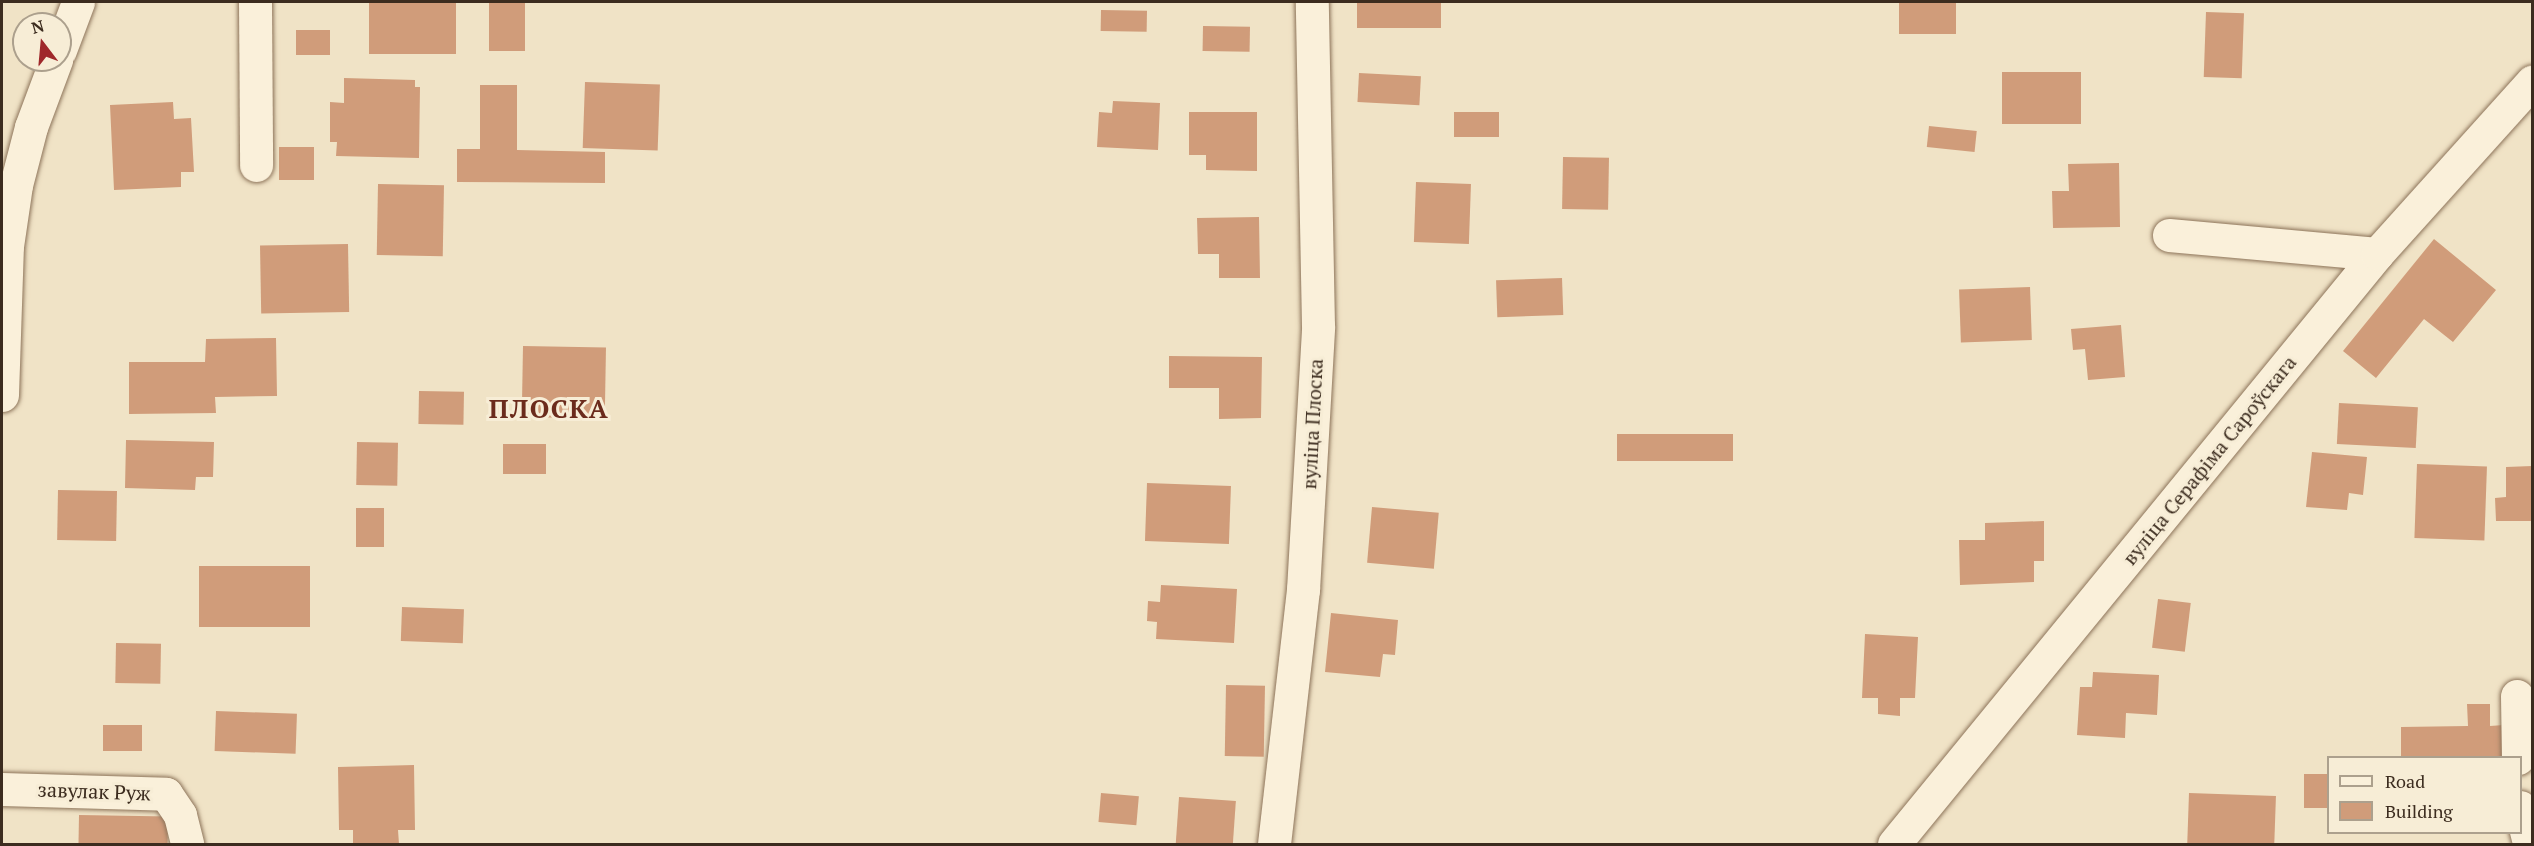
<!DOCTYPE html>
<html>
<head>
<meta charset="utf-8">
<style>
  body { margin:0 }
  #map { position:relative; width:2534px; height:846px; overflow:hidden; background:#f0e3c6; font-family:"PT Serif",serif }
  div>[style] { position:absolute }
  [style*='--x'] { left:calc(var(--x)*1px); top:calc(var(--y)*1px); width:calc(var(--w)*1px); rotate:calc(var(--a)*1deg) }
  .building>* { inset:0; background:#d09c7a; transform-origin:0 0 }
  .roads { filter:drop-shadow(0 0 2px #8d745a) drop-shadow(0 0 2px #8d745a) }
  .minor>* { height:33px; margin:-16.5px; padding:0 16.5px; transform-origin:16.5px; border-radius:16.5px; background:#faf0da }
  span { translate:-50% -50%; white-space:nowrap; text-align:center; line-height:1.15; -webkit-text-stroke:6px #f7edd6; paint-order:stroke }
  .street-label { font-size:20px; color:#3c2c1f }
  .district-label { font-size:26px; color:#6b2b1c; font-weight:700; letter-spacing:1.5px }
  .frame { position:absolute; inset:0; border:3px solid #3c2c1f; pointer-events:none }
  .legend { position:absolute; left:2327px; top:756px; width:195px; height:78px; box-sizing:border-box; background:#f7edd6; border:2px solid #aca08d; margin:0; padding:8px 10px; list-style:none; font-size:18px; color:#3c2c1f }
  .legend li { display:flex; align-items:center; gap:12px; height:30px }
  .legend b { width:30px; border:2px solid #aca08d }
  .north { position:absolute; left:12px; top:12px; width:60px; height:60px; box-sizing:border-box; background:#f7edd6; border:2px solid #aca08d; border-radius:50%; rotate:344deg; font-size:16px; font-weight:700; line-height:24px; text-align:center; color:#3c2c1f }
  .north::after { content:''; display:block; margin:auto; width:21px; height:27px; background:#9f282b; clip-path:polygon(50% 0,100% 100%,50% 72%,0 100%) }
</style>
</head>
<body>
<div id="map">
  <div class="building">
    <div style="left:369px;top:2px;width:87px;height:52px"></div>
    <div style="left:489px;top:2px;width:36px;height:49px"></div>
    <div style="left:1357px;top:2px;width:84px;height:26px"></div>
    <div style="left:1899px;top:2px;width:57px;height:32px"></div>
    <div style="left:1101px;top:10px;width:46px;height:21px;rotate:1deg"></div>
    <div style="left:2206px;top:12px;width:38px;height:65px;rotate:2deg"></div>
    <div style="left:1203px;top:26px;width:47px;height:25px;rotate:1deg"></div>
    <div style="left:296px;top:30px;width:34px;height:25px"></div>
    <div style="left:2002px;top:72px;width:79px;height:52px"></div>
    <div style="left:1359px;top:73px;width:62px;height:29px;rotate:3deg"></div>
    <div style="clip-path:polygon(344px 78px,415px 80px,415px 87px,420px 87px,419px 158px,336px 156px,337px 142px,330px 142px,330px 102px,344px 103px)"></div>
    <div style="left:585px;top:82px;width:75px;height:66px;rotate:2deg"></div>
    <div style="clip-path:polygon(480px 85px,517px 85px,517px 150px,605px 152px,605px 183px,457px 182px,457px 149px,480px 149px)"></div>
    <div style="clip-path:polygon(1113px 101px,1160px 103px,1158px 150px,1097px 147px,1099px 112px,1112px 113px)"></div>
    <div style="clip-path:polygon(173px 102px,174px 119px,191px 118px,194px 172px,181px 172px,181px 187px,114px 190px,110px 105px)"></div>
    <div style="clip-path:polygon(1189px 112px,1257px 112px,1257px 171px,1206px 170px,1206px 155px,1189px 155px)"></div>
    <div style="left:1454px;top:112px;width:45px;height:25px"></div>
    <div style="left:1929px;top:126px;width:48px;height:21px;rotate:6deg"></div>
    <div style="left:279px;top:147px;width:35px;height:33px"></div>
    <div style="left:1563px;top:157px;width:46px;height:52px;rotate:1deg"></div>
    <div style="clip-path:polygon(2119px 163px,2120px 227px,2053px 228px,2052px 191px,2069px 191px,2068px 164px)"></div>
    <div style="left:1416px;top:182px;width:55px;height:60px;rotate:2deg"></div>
    <div style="left:378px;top:184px;width:66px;height:71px;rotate:1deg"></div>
    <div style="clip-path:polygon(1259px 217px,1260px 278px,1219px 278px,1219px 254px,1198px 254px,1197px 218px)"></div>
    <div style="clip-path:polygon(2434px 239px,2496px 290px,2453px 342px,2424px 319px,2376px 378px,2343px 351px)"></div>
    <div style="left:348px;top:244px;width:68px;height:88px;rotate:89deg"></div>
    <div style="left:1562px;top:278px;width:37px;height:66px;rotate:88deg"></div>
    <div style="left:2030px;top:287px;width:53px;height:71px;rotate:88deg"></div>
    <div style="clip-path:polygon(2121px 325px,2125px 377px,2088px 380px,2085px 349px,2073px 350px,2071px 329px)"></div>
    <div style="clip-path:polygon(276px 338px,277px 396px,215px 397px,216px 413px,129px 414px,129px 362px,205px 362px,206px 339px)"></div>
    <div style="left:523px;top:346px;width:83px;height:71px;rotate:1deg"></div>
    <div style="clip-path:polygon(1169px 356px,1262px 357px,1261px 418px,1219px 419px,1219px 388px,1169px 388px)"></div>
    <div style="left:419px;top:391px;width:45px;height:33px;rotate:1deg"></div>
    <div style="left:2339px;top:403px;width:79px;height:41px;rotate:3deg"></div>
    <div style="left:1617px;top:434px;width:116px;height:27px"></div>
    <div style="clip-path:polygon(126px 440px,214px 442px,213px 477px,196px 477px,195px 490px,125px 488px)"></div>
    <div style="left:357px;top:442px;width:41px;height:43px;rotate:1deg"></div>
    <div style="left:546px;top:444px;width:30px;height:43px;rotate:90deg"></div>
    <div style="clip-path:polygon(2312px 452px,2367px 457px,2363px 495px,2349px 493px,2347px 510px,2306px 507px)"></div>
    <div style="left:2417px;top:464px;width:70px;height:74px;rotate:2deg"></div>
    <div style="clip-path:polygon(2532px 466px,2532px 521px,2496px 521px,2495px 498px,2506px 497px,2506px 467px)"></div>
    <div style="left:1147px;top:483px;width:84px;height:58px;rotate:2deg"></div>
    <div style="left:58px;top:490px;width:59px;height:50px;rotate:1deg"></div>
    <div style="left:1372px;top:507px;width:67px;height:56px;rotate:5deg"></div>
    <div style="left:356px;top:508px;width:28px;height:39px"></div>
    <div style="clip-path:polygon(2044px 521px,2044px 561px,2034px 561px,2034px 582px,1960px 585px,1959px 540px,1985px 540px,1985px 523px)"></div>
    <div style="left:199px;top:566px;width:111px;height:61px"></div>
    <div style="clip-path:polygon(1161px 585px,1237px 589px,1234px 643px,1156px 639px,1157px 622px,1147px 621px,1148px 601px,1160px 602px)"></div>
    <div style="left:2158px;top:599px;width:33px;height:49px;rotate:7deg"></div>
    <div style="left:402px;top:607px;width:62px;height:34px;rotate:2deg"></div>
    <div style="clip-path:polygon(1331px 613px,1398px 620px,1395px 655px,1383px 654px,1380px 677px,1325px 672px)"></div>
    <div style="clip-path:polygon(1865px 634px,1918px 637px,1915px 698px,1900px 698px,1900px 716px,1878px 714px,1878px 698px,1862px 698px)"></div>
    <div style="left:116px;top:643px;width:45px;height:40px;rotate:1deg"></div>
    <div style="clip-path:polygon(2093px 672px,2159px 675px,2157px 715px,2126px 713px,2125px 738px,2077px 735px,2080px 687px,2092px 687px)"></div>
    <div style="left:1226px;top:685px;width:39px;height:71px;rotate:1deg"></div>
    <div style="clip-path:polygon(2467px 704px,2490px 704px,2490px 726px,2504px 725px,2504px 758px,2401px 758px,2401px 727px,2468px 726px)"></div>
    <div style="left:216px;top:711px;width:81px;height:40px;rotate:2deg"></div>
    <div style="left:103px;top:725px;width:39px;height:26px"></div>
    <div style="clip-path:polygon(414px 765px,415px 830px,398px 830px,399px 844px,353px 844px,353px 830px,339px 830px,338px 767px)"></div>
    <div style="left:2304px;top:774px;width:24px;height:34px"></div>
    <div style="left:1101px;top:793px;width:38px;height:29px;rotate:5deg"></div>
    <div style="left:2189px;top:793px;width:87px;height:51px;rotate:2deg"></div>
    <div style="left:1179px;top:797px;width:57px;height:47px;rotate:4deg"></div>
    <div style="left:79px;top:815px;width:89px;height:29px;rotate:1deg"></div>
  </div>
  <div class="roads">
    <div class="minor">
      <div style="--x:255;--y:2;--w:163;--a:89.6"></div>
      <div style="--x:60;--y:50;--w:51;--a:-69.4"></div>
      <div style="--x:2169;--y:235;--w:209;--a:5.2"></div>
      <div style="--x:2;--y:395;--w:149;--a:-88.1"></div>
      <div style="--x:7;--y:246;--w:62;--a:-81.6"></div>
      <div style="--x:16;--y:185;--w:60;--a:-75.5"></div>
      <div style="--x:31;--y:127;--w:72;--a:-69.5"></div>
      <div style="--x:2517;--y:696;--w:62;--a:89.1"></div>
      <div style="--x:2;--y:789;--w:164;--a:1.7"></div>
      <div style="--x:166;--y:794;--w:25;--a:56"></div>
      <div style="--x:180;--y:815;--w:30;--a:76"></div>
      <div style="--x:2520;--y:807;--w:38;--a:76"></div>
      <div style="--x:1274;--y:844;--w:256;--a:-83.5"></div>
      <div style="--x:1303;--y:590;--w:264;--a:-86.7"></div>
      <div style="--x:1318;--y:326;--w:324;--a:-91.1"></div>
      <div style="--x:1894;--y:844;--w:762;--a:-50.69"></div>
      <div style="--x:2377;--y:254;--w:232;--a:-48"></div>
    </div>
  </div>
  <div class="street-label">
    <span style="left:1312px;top:424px;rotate:-87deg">вуліца Плоска</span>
    <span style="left:2209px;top:460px;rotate:-51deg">вуліца Серафіма Сароўскага</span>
    <span style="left:94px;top:791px;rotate:2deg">завулак Руж</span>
  </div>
  <div class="district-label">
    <span style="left:549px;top:409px">ПЛОСКА</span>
  </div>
  <div class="frame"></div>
  <ul class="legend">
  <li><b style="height:8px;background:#faf0da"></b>Road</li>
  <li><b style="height:16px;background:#d09c7a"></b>Building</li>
  </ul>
  <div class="north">N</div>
</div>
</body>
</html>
